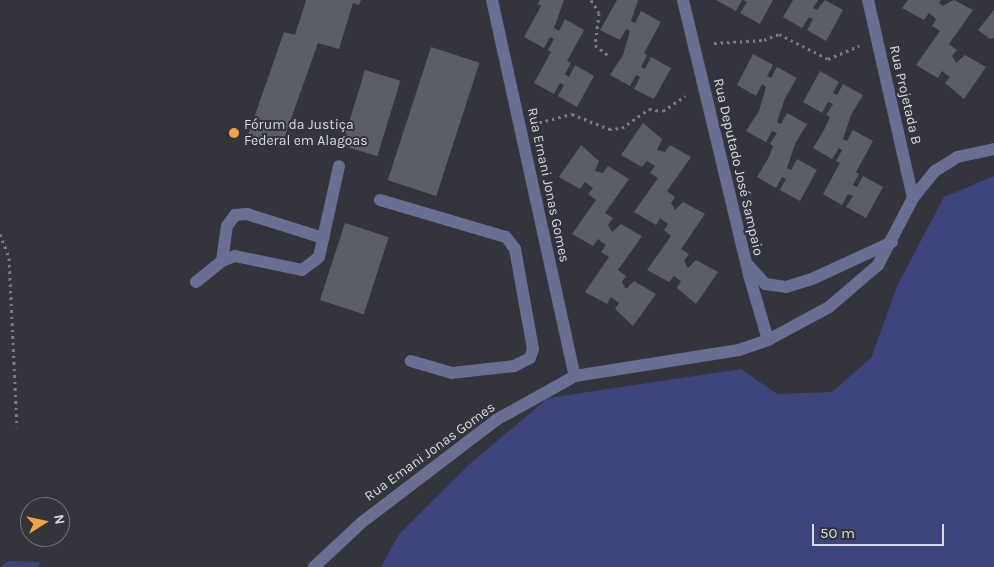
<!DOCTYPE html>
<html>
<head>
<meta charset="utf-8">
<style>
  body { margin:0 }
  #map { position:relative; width:994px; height:567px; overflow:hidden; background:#33343c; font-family:Karla,sans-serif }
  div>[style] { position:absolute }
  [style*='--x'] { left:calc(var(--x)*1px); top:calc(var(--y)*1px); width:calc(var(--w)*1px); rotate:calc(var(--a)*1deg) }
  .green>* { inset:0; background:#3d447b }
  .building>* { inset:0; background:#5c5e66; transform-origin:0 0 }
  .path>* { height:3px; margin-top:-1.5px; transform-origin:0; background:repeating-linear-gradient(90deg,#7b7c82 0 2.5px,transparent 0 6.5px) }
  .minor>* { height:12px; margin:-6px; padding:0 6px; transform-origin:6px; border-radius:6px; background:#696f92 }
  .dots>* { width:14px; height:14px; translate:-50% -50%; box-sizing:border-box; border:2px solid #33343c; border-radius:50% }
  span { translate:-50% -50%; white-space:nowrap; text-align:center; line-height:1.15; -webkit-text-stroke:4px #33343c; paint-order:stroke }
  .street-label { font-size:14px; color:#d9dadf }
  .poi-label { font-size:14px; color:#d9dadf }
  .left { translate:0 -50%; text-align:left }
  .north { position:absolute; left:20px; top:497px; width:50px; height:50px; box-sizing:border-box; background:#33343c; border:1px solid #75767d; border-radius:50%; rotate:80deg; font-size:14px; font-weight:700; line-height:20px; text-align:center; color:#d9dadf }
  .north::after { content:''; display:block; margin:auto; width:18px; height:22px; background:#f4a344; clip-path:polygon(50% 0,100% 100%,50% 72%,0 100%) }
  .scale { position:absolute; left:812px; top:524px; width:132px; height:22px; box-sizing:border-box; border:2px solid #d9dadf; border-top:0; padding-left:6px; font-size:15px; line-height:18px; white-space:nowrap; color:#d9dadf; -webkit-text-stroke:4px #33343c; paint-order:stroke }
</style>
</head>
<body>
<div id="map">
  <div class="green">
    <div style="clip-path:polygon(994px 176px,994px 567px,381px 567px,399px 534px,471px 463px,548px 398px,741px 369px,777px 394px,832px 392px,871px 358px,898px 284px,944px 197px)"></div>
    <div style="clip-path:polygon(8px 561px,41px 562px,38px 567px,0 567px)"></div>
  </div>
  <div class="building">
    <div style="clip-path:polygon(306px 0,361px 0,359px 5px,353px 3px,339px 49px,318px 43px,281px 147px,248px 135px,284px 32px,295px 35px)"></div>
    <div style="clip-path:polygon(540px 0,564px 0,554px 28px,559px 31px,565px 19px,584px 30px,567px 61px,571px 63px,565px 74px,569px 77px,575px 65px,594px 76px,577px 107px,558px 96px,564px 85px,560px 83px,554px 94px,534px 83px,551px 52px,548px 50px,554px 39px,550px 37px,544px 48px,524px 37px,541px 6px,538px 4px)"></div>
    <div style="clip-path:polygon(617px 0,638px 0,631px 21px,635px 23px,641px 11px,661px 22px,644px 53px,647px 55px,641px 67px,645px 69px,651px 57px,671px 68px,654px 99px,634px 89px,640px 77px,636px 75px,630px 86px,610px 75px,623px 55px,630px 31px,626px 29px,620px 40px,600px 30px)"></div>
    <div style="clip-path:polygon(716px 0,742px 0,736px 11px)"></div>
    <div style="clip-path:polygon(743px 0,773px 0,760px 24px,740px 13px,747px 2px)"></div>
    <div style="clip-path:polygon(793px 0,818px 0,813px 8px,817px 10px,825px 0,843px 10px,826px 41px,807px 30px,813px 19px,809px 17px,802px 28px,783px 17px)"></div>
    <div style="clip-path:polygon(908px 0,941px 0,939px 3px,943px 6px,954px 0,973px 10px,949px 44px,957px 50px,952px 56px,956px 63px,965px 55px,986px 67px,964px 99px,945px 83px,950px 77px,942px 71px,938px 78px,916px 65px,940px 31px,932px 26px,936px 19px,929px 13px,924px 20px,902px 8px)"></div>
    <div style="clip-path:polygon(994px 10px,994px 38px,990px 39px,978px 30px)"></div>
    <div style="left:431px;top:47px;width:51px;height:140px;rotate:18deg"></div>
    <div style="clip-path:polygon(753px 54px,773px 65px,767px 76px,771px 78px,777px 67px,797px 78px,785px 98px,777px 122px,781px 124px,787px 113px,807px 124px,795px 144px,787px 168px,791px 170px,797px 159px,817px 170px,800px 201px,780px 190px,786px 179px,782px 177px,776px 188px,757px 177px,769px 157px,773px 146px,770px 144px,777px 133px,772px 131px,766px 142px,746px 131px,759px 111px,766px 87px,762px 84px,756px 96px,737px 85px)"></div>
    <div style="left:365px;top:70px;width:37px;height:79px;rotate:17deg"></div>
    <div style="clip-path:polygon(820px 71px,839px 82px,833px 93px,837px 95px,843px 84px,863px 95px,851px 115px,843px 139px,847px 141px,853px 130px,873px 141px,856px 172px,859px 174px,853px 185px,857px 187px,863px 176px,883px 187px,866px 218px,846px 207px,853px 196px,848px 194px,842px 205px,823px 194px,840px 163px,836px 161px,842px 150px,839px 148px,832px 159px,813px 148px,825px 128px,830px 117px,826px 115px,833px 104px,828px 102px,822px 113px,803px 102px)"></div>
    <div style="clip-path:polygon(643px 123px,662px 139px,657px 150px,665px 152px,670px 145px,691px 157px,667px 191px,675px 197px,671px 203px,675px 210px,683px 202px,705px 214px,681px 249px,689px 254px,684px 261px,688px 268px,696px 260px,718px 272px,696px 304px,677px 288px,681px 281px,674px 276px,669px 282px,647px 270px,671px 236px,664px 230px,668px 224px,660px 218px,656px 225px,634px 212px,658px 178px,650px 173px,655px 166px,647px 161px,642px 167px,621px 155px)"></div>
    <div style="clip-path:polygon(581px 145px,599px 161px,595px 171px,603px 173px,608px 166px,629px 179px,605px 213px,613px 218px,608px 225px,612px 232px,621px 224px,642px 236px,618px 270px,626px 276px,622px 282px,626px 289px,634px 281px,656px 294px,633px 326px,615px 309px,619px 303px,611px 297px,607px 304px,585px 292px,609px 257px,601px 252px,606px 245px,598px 239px,593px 246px,572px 234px,596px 200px,588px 194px,593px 188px,585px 182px,580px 189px,559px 177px)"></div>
    <div style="left:345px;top:223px;width:46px;height:81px;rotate:18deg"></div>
  </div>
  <div class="path">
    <div style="--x:591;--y:0;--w:15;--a:58"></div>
    <div style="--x:599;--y:13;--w:32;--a:97"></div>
    <div style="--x:595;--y:45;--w:16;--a:38"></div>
    <div style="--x:714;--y:43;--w:50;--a:-3.4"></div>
    <div style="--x:764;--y:40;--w:16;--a:-22"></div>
    <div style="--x:779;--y:34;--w:55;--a:27"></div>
    <div style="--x:828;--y:59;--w:34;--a:-23"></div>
    <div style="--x:533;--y:124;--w:40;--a:-14.4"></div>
    <div style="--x:572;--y:114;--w:40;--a:22"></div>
    <div style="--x:609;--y:129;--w:13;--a:-4"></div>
    <div style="--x:622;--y:128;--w:33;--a:-35"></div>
    <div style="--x:649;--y:109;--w:14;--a:8"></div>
    <div style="--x:663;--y:111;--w:27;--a:-34"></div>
    <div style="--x:0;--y:234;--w:26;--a:69"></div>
    <div style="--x:9;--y:258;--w:169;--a:87.3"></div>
  </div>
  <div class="minor">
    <div style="--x:492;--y:0;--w:385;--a:77.6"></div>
    <div style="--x:683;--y:0;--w:283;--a:76.5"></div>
    <div style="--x:749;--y:275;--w:68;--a:73.7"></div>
    <div style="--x:868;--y:0;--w:203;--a:77.2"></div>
    <div style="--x:380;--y:200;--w:131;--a:16.4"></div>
    <div style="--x:506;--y:237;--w:15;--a:53"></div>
    <div style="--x:515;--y:249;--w:102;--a:79.8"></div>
    <div style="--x:533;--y:349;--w:9;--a:108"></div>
    <div style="--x:530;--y:358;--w:18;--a:153"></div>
    <div style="--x:514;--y:366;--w:62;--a:173.6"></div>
    <div style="--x:452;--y:373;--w:43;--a:-163.7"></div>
    <div style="--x:222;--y:261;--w:35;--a:-82"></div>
    <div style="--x:227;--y:226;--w:14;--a:-54"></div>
    <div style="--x:235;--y:215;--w:12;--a:-5"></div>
    <div style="--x:247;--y:214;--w:80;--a:17.5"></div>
    <div style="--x:748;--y:265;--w:25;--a:48"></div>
    <div style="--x:765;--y:284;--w:21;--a:8"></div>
    <div style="--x:786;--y:287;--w:27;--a:-17"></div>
    <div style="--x:812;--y:279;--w:88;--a:-24.8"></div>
    <div style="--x:196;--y:282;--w:33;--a:-39"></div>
    <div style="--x:222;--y:261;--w:14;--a:-21"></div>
    <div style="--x:235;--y:256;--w:68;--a:11.8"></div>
    <div style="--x:302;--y:270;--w:21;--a:-37"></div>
    <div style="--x:319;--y:257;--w:93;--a:-77.6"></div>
    <div style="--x:314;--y:567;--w:64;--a:-43.1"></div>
    <div style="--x:361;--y:523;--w:170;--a:-37.3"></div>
    <div style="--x:496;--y:420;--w:90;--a:-29.1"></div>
    <div style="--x:575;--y:376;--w:166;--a:-9"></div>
    <div style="--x:739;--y:350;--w:31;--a:-19"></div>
    <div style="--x:768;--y:340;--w:69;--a:-28.4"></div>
    <div style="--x:829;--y:307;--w:65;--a:-40.6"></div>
    <div style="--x:878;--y:265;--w:76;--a:-62.4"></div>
    <div style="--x:913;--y:198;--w:35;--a:-51"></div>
    <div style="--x:935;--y:171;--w:26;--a:-32"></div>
    <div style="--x:957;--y:157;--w:38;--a:-12"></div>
  </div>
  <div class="dots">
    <div style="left:234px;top:133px;background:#f4a344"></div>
  </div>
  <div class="street-label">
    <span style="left:905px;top:95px;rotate:77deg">Rua Projetada B</span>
    <span style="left:738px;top:167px;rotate:77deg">Rua Deputado José Sampaio</span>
    <span style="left:548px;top:185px;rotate:78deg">Rua Ernani Jonas Gomes</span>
    <span style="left:430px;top:452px;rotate:-36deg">Rua Emani Jonas Gomes</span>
  </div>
  <div class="poi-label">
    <span class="left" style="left:244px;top:133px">Fórum da Justiça<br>Federal em Alagoas</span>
  </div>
  <div class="north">N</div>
  <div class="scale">50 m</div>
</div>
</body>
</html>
